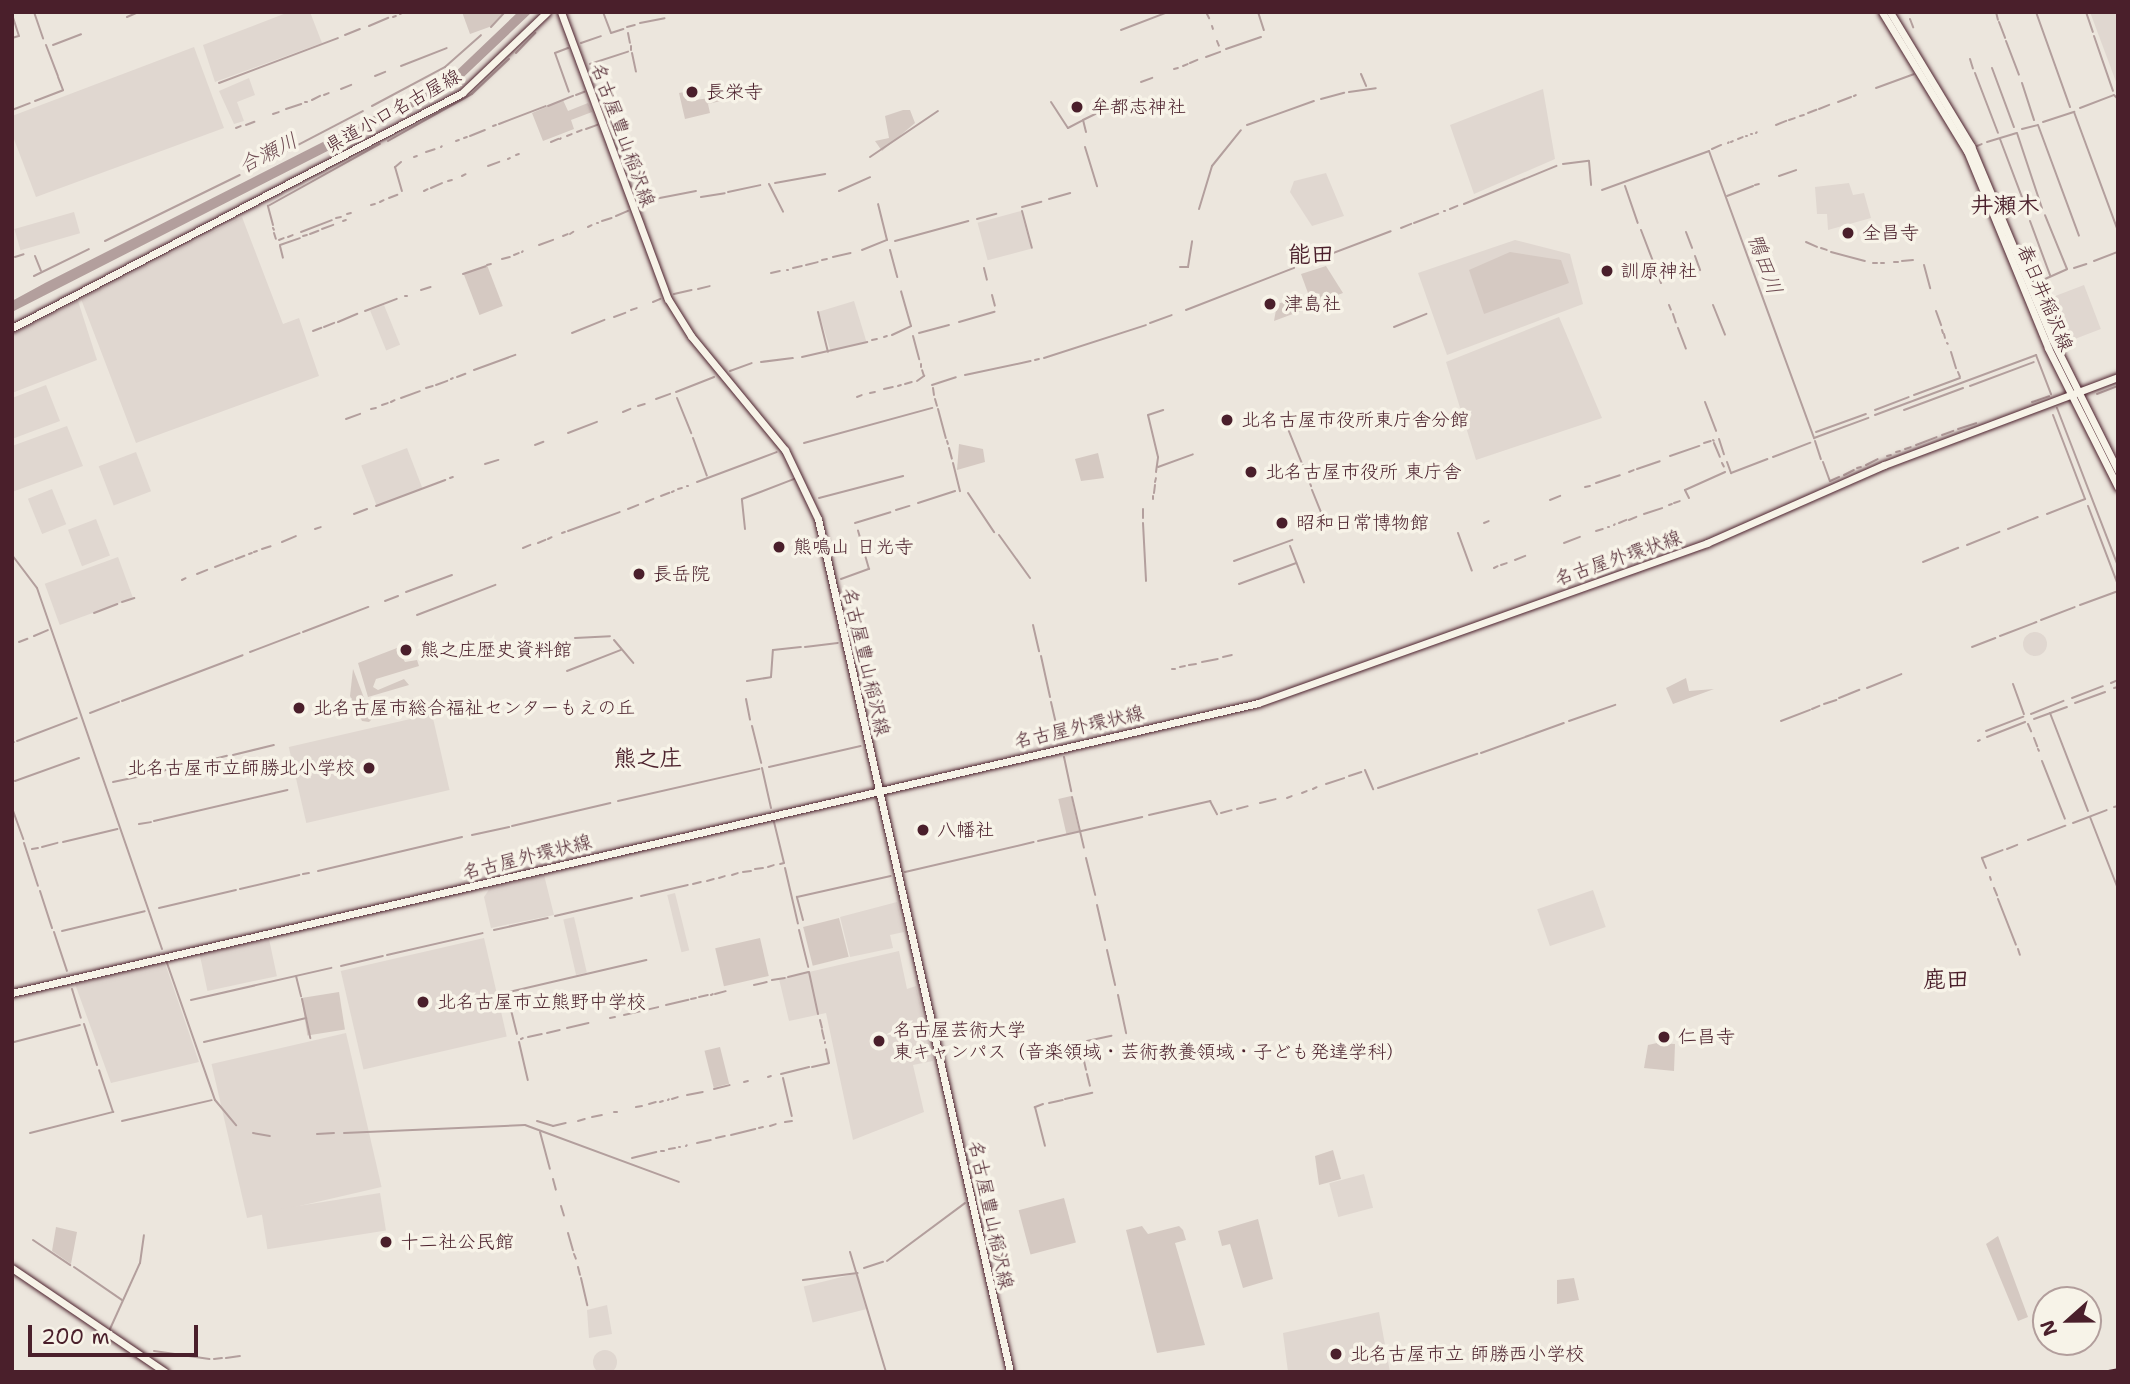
<!DOCTYPE html>
<html>
<head>
<meta charset="utf-8">
<style>
  body { margin:0 }
  #map { position:relative; width:2130px; height:1384px; overflow:hidden; background:#ece6dd; font-family:"Shantell Sans","Klee One",sans-serif }
  div>[style] { position:absolute }
  [style*='--x'] { left:calc(var(--x)*1px); top:calc(var(--y)*1px); width:calc(var(--w)*1px); rotate:calc(var(--a)*1deg) }
  .built>* { inset:0; background:#e0d7d0; transform-origin:0 0 }
  .round { border-radius:50% }
  .green>* { inset:0; background:#d5c9c2; transform-origin:0 0 }
  .water>* { inset:0; background:#b39f9d }
  .stream>* { height:2px; margin:-1px; padding:0 1px; transform-origin:1px; border-radius:1px; background:#b39f9d }
  .roads { filter:drop-shadow(0 0 2px #4a1f2b) drop-shadow(0 0 2px #4a1f2b) }
  .major>* { height:7px; margin:-3.5px; padding:0 3.5px; transform-origin:3.5px; border-radius:3.5px; background:#f7f3e8 }
  .rail>* { height:2px; margin:-1px; padding:0 1px; transform-origin:1px; border-radius:1px; background:#4a1f2b }
  .dots>* { width:19px; height:19px; translate:-50% -50%; box-sizing:border-box; border:4px solid #f7f3e8; border-radius:50% }
  span { translate:-50% -50%; white-space:nowrap; text-align:center; line-height:1.15; -webkit-text-stroke:7px #f7f3e8; paint-order:stroke }
  .poi-label { font-size:19px; color:#4a1f2b }
  .left { translate:0 -50%; text-align:left }
  .right { translate:-100% -50%; text-align:right }
  .street-label { font-size:19px; color:#4a1f2b }
  .water-label { font-size:21px; color:#6f4c53; font-style:italic }
  .quarter-label { font-size:23px; color:#4a1f2b; font-weight:700 }
  .frame { position:absolute; inset:0; border:14px solid #4a1f2b; pointer-events:none }
  .north { position:absolute; left:2032px; top:1286px; width:70px; height:70px; box-sizing:border-box; background:#f7f3e8; border:2px solid #b29e9c; border-radius:50%; rotate:249deg; font-size:19px; font-weight:700; line-height:28px; text-align:center; color:#4a1f2b }
  .north::after { content:''; display:block; margin:auto; width:24px; height:32px; background:#4a1f2b; clip-path:polygon(50% 0,100% 100%,50% 72%,0 100%) }
  .scale { position:absolute; left:28px; top:1325px; width:170px; height:32px; box-sizing:border-box; border:4px solid #4a1f2b; border-top:0; padding-left:9px; font-size:21px; line-height:24px; white-space:nowrap; color:#4a1f2b; -webkit-text-stroke:5px #f7f3e8; paint-order:stroke }
</style>
</head>
<body>
<div id="map">
  <div class="built">
    <div style="clip-path:polygon(289px 12px,310px 12px,322px 43px,215px 82px,203px 45px)"></div>
    <div style="clip-path:polygon(2090px 12px,2118px 12px,2118px 87px)"></div>
    <div style="clip-path:polygon(194px 47px,224px 128px,36px 197px,12px 134px,12px 116px)"></div>
    <div style="clip-path:polygon(249px 78px,255px 95px,237px 102px,244px 121px,234px 124px,219px 91px)"></div>
    <div style="clip-path:polygon(1543px 89px,1555px 159px,1474px 194px,1450px 125px)"></div>
    <div style="clip-path:polygon(1326px 173px,1344px 216px,1312px 226px,1290px 192px,1294px 181px)"></div>
    <div style="clip-path:polygon(1849px 183px,1853px 195px,1864px 193px,1871px 218px,1828px 230px,1827px 214px,1817px 214px,1815px 187px)"></div>
    <div style="left:1021px;top:211px;width:39px;height:45px;rotate:75deg"></div>
    <div style="left:74px;top:212px;width:22px;height:62px;rotate:74deg"></div>
    <div style="clip-path:polygon(242px 217px,283px 324px,299px 318px,319px 376px,136px 443px,81px 299px)"></div>
    <div style="clip-path:polygon(1515px 240px,1570px 254px,1583px 304px,1447px 355px,1418px 273px)"></div>
    <div style="left:2084px;top:285px;width:47px;height:44px;rotate:69deg"></div>
    <div style="clip-path:polygon(78px 301px,97px 360px,12px 393px,12px 334px)"></div>
    <div style="left:854px;top:301px;width:42px;height:37px;rotate:73deg"></div>
    <div style="left:384px;top:305px;width:43px;height:15px;rotate:68deg"></div>
    <div style="clip-path:polygon(1559px 317px,1602px 418px,1476px 460px,1446px 362px)"></div>
    <div style="clip-path:polygon(46px 385px,60px 421px,12px 439px,12px 398px)"></div>
    <div style="clip-path:polygon(67px 426px,83px 466px,12px 492px,12px 446px)"></div>
    <div style="left:407px;top:448px;width:43px;height:49px;rotate:69deg"></div>
    <div style="left:136px;top:452px;width:42px;height:40px;rotate:69deg"></div>
    <div style="left:52px;top:489px;width:38px;height:26px;rotate:68deg"></div>
    <div style="left:96px;top:519px;width:39px;height:30px;rotate:69deg"></div>
    <div style="left:118px;top:557px;width:44px;height:78px;rotate:70deg"></div>
    <div class="round" style="left:2023px;top:632px;width:24px;height:24px"></div>
    <div style="left:432px;top:714px;width:78px;height:147px;rotate:77deg"></div>
    <div style="clip-path:polygon(544px 875px,554px 915px,491px 928px,484px 897px,490px 888px)"></div>
    <div style="left:1593px;top:890px;width:39px;height:59px;rotate:71deg"></div>
    <div style="left:675px;top:893px;width:59px;height:8px;rotate:76deg"></div>
    <div style="clip-path:polygon(897px 902px,904px 932px,890px 935px,893px 948px,850px 957px,840px 917px)"></div>
    <div style="left:574px;top:917px;width:57px;height:11px;rotate:77deg"></div>
    <div style="left:484px;top:938px;width:101px;height:147px;rotate:77deg"></div>
    <div style="left:269px;top:939px;width:38px;height:71px;rotate:78deg"></div>
    <div style="clip-path:polygon(899px 951px,907px 989px,916px 986px,933px 1061px,913px 1065px,924px 1112px,853px 1140px,826px 1013px,789px 1021px,779px 979px)"></div>
    <div style="clip-path:polygon(165px 963px,199px 1062px,111px 1083px,75px 984px)"></div>
    <div style="left:346px;top:1033px;width:158px;height:138px;rotate:77deg"></div>
    <div style="left:1364px;top:1174px;width:35px;height:36px;rotate:75deg"></div>
    <div style="left:380px;top:1193px;width:38px;height:120px;rotate:81deg"></div>
    <div style="left:858px;top:1273px;width:37px;height:56px;rotate:76deg"></div>
    <div style="clip-path:polygon(607px 1305px,612px 1334px,589px 1338px,587px 1310px)"></div>
    <div style="clip-path:polygon(1379px 1312px,1390px 1372px,1288px 1372px,1283px 1333px)"></div>
    <div class="round" style="left:593px;top:1350px;width:24px;height:24px"></div>
  </div>
  <div class="green">
    <div style="clip-path:polygon(462px 12px,504px 12px,492px 26px,470px 34px)"></div>
    <div style="clip-path:polygon(722px 87px,725px 100px,708px 104px,710px 113px,685px 119px,679px 93px,684px 92px,687px 101px,710px 98px)"></div>
    <div style="clip-path:polygon(563px 100px,568px 111px,588px 103px,592px 112px,571px 120px,574px 129px,543px 141px,532px 113px)"></div>
    <div style="clip-path:polygon(903px 110px,910px 110px,915px 123px,882px 151px,875px 141px,889px 138px,885px 116px)"></div>
    <div style="clip-path:polygon(1510px 252px,1561px 260px,1569px 283px,1484px 314px,1469px 270px)"></div>
    <div style="left:487px;top:265px;width:44px;height:25px;rotate:69deg"></div>
    <div style="clip-path:polygon(1326px 266px,1343px 293px,1312px 304px,1301px 274px)"></div>
    <div style="clip-path:polygon(1304px 296px,1306px 309px,1274px 321px,1277px 304px)"></div>
    <div style="clip-path:polygon(959px 444px,983px 449px,985px 462px,957px 470px)"></div>
    <div style="clip-path:polygon(1098px 453px,1104px 478px,1081px 481px,1075px 459px)"></div>
    <div style="clip-path:polygon(397px 648px,405px 662px,417px 660px,419px 666px,376px 679px,373px 687px,378px 690px,404px 679px,409px 685px,368px 697px,358px 663px)"></div>
    <div style="clip-path:polygon(353px 669px,372px 719px,369px 722px,362px 721px,350px 696px)"></div>
    <div style="clip-path:polygon(1686px 678px,1689px 691px,1714px 689px,1673px 704px,1666px 688px)"></div>
    <div style="left:1071px;top:796px;width:36px;height:13px;rotate:77deg"></div>
    <div style="left:839px;top:918px;width:40px;height:37px;rotate:76deg"></div>
    <div style="left:760px;top:938px;width:39px;height:46px;rotate:77deg"></div>
    <div style="left:339px;top:992px;width:38px;height:38px;rotate:81deg"></div>
    <div style="clip-path:polygon(1657px 1043px,1675px 1044px,1674px 1071px,1644px 1068px,1648px 1045px)"></div>
    <div style="left:720px;top:1047px;width:38px;height:16px;rotate:76deg"></div>
    <div style="clip-path:polygon(1333px 1150px,1341px 1179px,1319px 1185px,1315px 1156px)"></div>
    <div style="left:1064px;top:1198px;width:46px;height:47px;rotate:75deg"></div>
    <div style="clip-path:polygon(1258px 1219px,1273px 1279px,1243px 1288px,1230px 1244px,1222px 1246px,1218px 1231px)"></div>
    <div style="clip-path:polygon(1142px 1226px,1148px 1234px,1179px 1226px,1183px 1230px,1186px 1240px,1175px 1243px,1205px 1345px,1157px 1353px,1126px 1230px)"></div>
    <div style="clip-path:polygon(56px 1227px,77px 1232px,71px 1264px,52px 1251px)"></div>
    <div style="clip-path:polygon(1998px 1236px,2028px 1317px,2018px 1321px,1986px 1244px)"></div>
    <div style="clip-path:polygon(1574px 1278px,1579px 1300px,1557px 1304px,1557px 1280px)"></div>
  </div>
  <div class="water">
    <div style="clip-path:polygon(518px 12px,532px 12px,453px 87px,12px 312px,12px 301px,45px 283px,449px 78px)"></div>
  </div>
  <div class="stream">
    <div style="--x:34;--y:12;--w:28;--a:71"></div>
    <div style="--x:603;--y:12;--w:22;--a:69"></div>
    <div style="--x:611;--y:33;--w:13;--a:-18"></div>
    <div style="--x:1206;--y:12;--w:7;--a:63"></div>
    <div style="--x:1258;--y:12;--w:19;--a:72"></div>
    <div style="--x:1996;--y:12;--w:8;--a:76"></div>
    <div style="--x:2036;--y:12;--w:101;--a:70.3"></div>
    <div style="--x:2086;--y:12;--w:21;--a:71"></div>
    <div style="--x:400;--y:14;--w:2;--a:-27"></div>
    <div style="--x:127;--y:17;--w:13;--a:-23"></div>
    <div style="--x:393;--y:17;--w:3;--a:-18"></div>
    <div style="--x:1910;--y:19;--w:9;--a:69"></div>
    <div style="--x:1999;--y:22;--w:17;--a:69"></div>
    <div style="--x:640;--y:23;--w:25;--a:-11"></div>
    <div style="--x:369;--y:26;--w:21;--a:-23"></div>
    <div style="--x:1212;--y:26;--w:3;--a:72"></div>
    <div style="--x:491;--y:27;--w:21;--a:-47"></div>
    <div style="--x:627;--y:27;--w:8;--a:-14"></div>
    <div style="--x:1121;--y:30;--w:50;--a:-21"></div>
    <div style="--x:628;--y:33;--w:10;--a:79"></div>
    <div style="--x:345;--y:35;--w:16;--a:-22"></div>
    <div style="--x:2094;--y:36;--w:58;--a:70.9"></div>
    <div style="--x:12;--y:38;--w:7;--a:-16"></div>
    <div style="--x:19;--y:36;--w:20;--a:-108"></div>
    <div style="--x:1217;--y:41;--w:5;--a:68"></div>
    <div style="--x:2006;--y:41;--w:36;--a:69"></div>
    <div style="--x:581;--y:43;--w:21;--a:-19"></div>
    <div style="--x:46;--y:45;--w:33;--a:69"></div>
    <div style="--x:53;--y:45;--w:30;--a:-21"></div>
    <div style="--x:631;--y:46;--w:4;--a:90"></div>
    <div style="--x:568;--y:48;--w:14;--a:159"></div>
    <div style="--x:555;--y:53;--w:41;--a:70.3"></div>
    <div style="--x:1226;--y:49;--w:37;--a:-19"></div>
    <div style="--x:516;--y:53;--w:28;--a:-46"></div>
    <div style="--x:632;--y:53;--w:19;--a:78"></div>
    <div style="--x:1206;--y:57;--w:15;--a:-20"></div>
    <div style="--x:1970;--y:59;--w:10;--a:73"></div>
    <div style="--x:1190;--y:63;--w:8;--a:-23"></div>
    <div style="--x:590;--y:64;--w:40;--a:-18"></div>
    <div style="--x:401;--y:66;--w:49;--a:-21.4"></div>
    <div style="--x:1183;--y:66;--w:5;--a:-22"></div>
    <div style="--x:1992;--y:68;--w:63;--a:69.6"></div>
    <div style="--x:1174;--y:69;--w:4;--a:-14"></div>
    <div style="--x:1975;--y:73;--w:64;--a:69"></div>
    <div style="--x:1361;--y:74;--w:13;--a:67"></div>
    <div style="--x:375;--y:76;--w:11;--a:-22"></div>
    <div style="--x:1141;--y:82;--w:12;--a:-20"></div>
    <div style="--x:219;--y:83;--w:127;--a:-20.7"></div>
    <div style="--x:2022;--y:83;--w:39;--a:72"></div>
    <div style="--x:1876;--y:88;--w:40;--a:-20.2"></div>
    <div style="--x:341;--y:89;--w:11;--a:-22"></div>
    <div style="--x:1349;--y:92;--w:27;--a:-8"></div>
    <div style="--x:324;--y:95;--w:5;--a:-22"></div>
    <div style="--x:576;--y:95;--w:9;--a:-21"></div>
    <div style="--x:1854;--y:96;--w:2;--a:-27"></div>
    <div style="--x:1321;--y:99;--w:24;--a:-15"></div>
    <div style="--x:312;--y:100;--w:9;--a:-27"></div>
    <div style="--x:35;--y:101;--w:30;--a:-21"></div>
    <div style="--x:63;--y:90;--w:14;--a:-111"></div>
    <div style="--x:305;--y:102;--w:2;--a:0"></div>
    <div style="--x:1051;--y:102;--w:31;--a:57"></div>
    <div style="--x:1068;--y:128;--w:17;--a:-28"></div>
    <div style="--x:1838;--y:102;--w:14;--a:-21"></div>
    <div style="--x:372;--y:106;--w:83;--a:-28.1"></div>
    <div style="--x:445;--y:67;--w:48;--a:-41.6"></div>
    <div style="--x:548;--y:106;--w:27;--a:-22"></div>
    <div style="--x:2080;--y:108;--w:36;--a:-21"></div>
    <div style="--x:2114;--y:95;--w:6;--a:45"></div>
    <div style="--x:286;--y:109;--w:16;--a:-18"></div>
    <div style="--x:1819;--y:109;--w:11;--a:-22"></div>
    <div style="--x:12;--y:110;--w:19;--a:-21"></div>
    <div style="--x:1808;--y:113;--w:9;--a:-21"></div>
    <div style="--x:273;--y:114;--w:6;--a:-18"></div>
    <div style="--x:1800;--y:116;--w:4;--a:-14"></div>
    <div style="--x:1789;--y:120;--w:6;--a:-18"></div>
    <div style="--x:2043;--y:122;--w:33;--a:-18"></div>
    <div style="--x:2074;--y:112;--w:127;--a:69.7"></div>
    <div style="--x:499;--y:124;--w:50;--a:-21"></div>
    <div style="--x:246;--y:125;--w:9;--a:-21"></div>
    <div style="--x:1247;--y:125;--w:71;--a:-19.7"></div>
    <div style="--x:1776;--y:125;--w:11;--a:-22"></div>
    <div style="--x:493;--y:126;--w:3;--a:-18"></div>
    <div style="--x:236;--y:128;--w:5;--a:-22"></div>
    <div style="--x:586;--y:129;--w:12;--a:-20"></div>
    <div style="--x:2022;--y:129;--w:16;--a:-14"></div>
    <div style="--x:2038;--y:125;--w:118;--a:69.7"></div>
    <div style="--x:577;--y:132;--w:5;--a:-22"></div>
    <div style="--x:1086;--y:132;--w:12;--a:-104"></div>
    <div style="--x:1083;--y:120;--w:52;--a:-26.1"></div>
    <div style="--x:1756;--y:133;--w:1;--a:-45"></div>
    <div style="--x:1751;--y:134;--w:1;--a:0"></div>
    <div style="--x:470;--y:136;--w:16;--a:-22"></div>
    <div style="--x:567;--y:136;--w:5;--a:-22"></div>
    <div style="--x:1746;--y:136;--w:1;--a:0"></div>
    <div style="--x:464;--y:138;--w:3;--a:-18"></div>
    <div style="--x:560;--y:139;--w:1;--a:-45"></div>
    <div style="--x:1738;--y:139;--w:5;--a:-22"></div>
    <div style="--x:2000;--y:139;--w:79;--a:69.3"></div>
    <div style="--x:388;--y:141;--w:96;--a:-29.2"></div>
    <div style="--x:472;--y:94;--w:51;--a:-43.4"></div>
    <div style="--x:456;--y:141;--w:3;--a:-18"></div>
    <div style="--x:551;--y:142;--w:8;--a:-23"></div>
    <div style="--x:1731;--y:142;--w:2;--a:-27"></div>
    <div style="--x:1987;--y:142;--w:31;--a:-17"></div>
    <div style="--x:2017;--y:133;--w:79;--a:71.6"></div>
    <div style="--x:1728;--y:143;--w:1;--a:-45"></div>
    <div style="--x:1977;--y:146;--w:5;--a:-22"></div>
    <div style="--x:441;--y:147;--w:1;--a:-45"></div>
    <div style="--x:1085;--y:147;--w:41;--a:72.9"></div>
    <div style="--x:1712;--y:149;--w:10;--a:-24"></div>
    <div style="--x:426;--y:152;--w:9;--a:-18"></div>
    <div style="--x:516;--y:155;--w:3;--a:-18"></div>
    <div style="--x:414;--y:157;--w:3;--a:-18"></div>
    <div style="--x:870;--y:157;--w:82;--a:-34.1"></div>
    <div style="--x:508;--y:159;--w:2;--a:-27"></div>
    <div style="--x:401;--y:162;--w:8;--a:140"></div>
    <div style="--x:395;--y:167;--w:25;--a:74"></div>
    <div style="--x:1563;--y:164;--w:26;--a:-7"></div>
    <div style="--x:1589;--y:161;--w:24;--a:85"></div>
    <div style="--x:488;--y:166;--w:12;--a:-20"></div>
    <div style="--x:252;--y:169;--w:125;--a:-27.6"></div>
    <div style="--x:462;--y:176;--w:4;--a:-27"></div>
    <div style="--x:1779;--y:176;--w:18;--a:-19"></div>
    <div style="--x:448;--y:181;--w:4;--a:-14"></div>
    <div style="--x:775;--y:183;--w:51;--a:-10.2"></div>
    <div style="--x:769;--y:184;--w:31;--a:63"></div>
    <div style="--x:1755;--y:185;--w:4;--a:-14"></div>
    <div style="--x:1625;--y:186;--w:39;--a:71"></div>
    <div style="--x:431;--y:188;--w:12;--a:-24"></div>
    <div style="--x:1602;--y:190;--w:114;--a:-20"></div>
    <div style="--x:1709;--y:151;--w:306;--a:69.9"></div>
    <div style="--x:1814;--y:438;--w:58;--a:-20.3"></div>
    <div style="--x:424;--y:191;--w:4;--a:-27"></div>
    <div style="--x:839;--y:191;--w:34;--a:-24"></div>
    <div style="--x:728;--y:192;--w:33;--a:-12"></div>
    <div style="--x:1727;--y:196;--w:28;--a:-21"></div>
    <div style="--x:701;--y:197;--w:24;--a:-9"></div>
    <div style="--x:389;--y:198;--w:9;--a:-21"></div>
    <div style="--x:1049;--y:199;--w:22;--a:-16"></div>
    <div style="--x:380;--y:202;--w:4;--a:-27"></div>
    <div style="--x:639;--y:202;--w:58;--a:-10.9"></div>
    <div style="--x:1464;--y:204;--w:100;--a:-22.4"></div>
    <div style="--x:371;--y:205;--w:4;--a:-14"></div>
    <div style="--x:1022;--y:207;--w:20;--a:-15"></div>
    <div style="--x:1199;--y:209;--w:45;--a:-73.2"></div>
    <div style="--x:1212;--y:166;--w:46;--a:-51.1"></div>
    <div style="--x:1450;--y:209;--w:8;--a:-23"></div>
    <div style="--x:1022;--y:211;--w:38;--a:75"></div>
    <div style="--x:1444;--y:211;--w:1;--a:0"></div>
    <div style="--x:347;--y:214;--w:4;--a:-14"></div>
    <div style="--x:616;--y:216;--w:13;--a:-23"></div>
    <div style="--x:336;--y:218;--w:5;--a:-11"></div>
    <div style="--x:977;--y:219;--w:20;--a:-15"></div>
    <div style="--x:343;--y:221;--w:3;--a:-18"></div>
    <div style="--x:602;--y:221;--w:10;--a:-17"></div>
    <div style="--x:2030;--y:221;--w:58;--a:69.7"></div>
    <div style="--x:597;--y:223;--w:1;--a:0"></div>
    <div style="--x:1414;--y:223;--w:26;--a:-21"></div>
    <div style="--x:273;--y:225;--w:20;--a:-105"></div>
    <div style="--x:268;--y:206;--w:128;--a:-29"></div>
    <div style="--x:588;--y:227;--w:4;--a:-27"></div>
    <div style="--x:273;--y:228;--w:2;--a:63"></div>
    <div style="--x:1401;--y:228;--w:11;--a:-22"></div>
    <div style="--x:322;--y:229;--w:12;--a:-20"></div>
    <div style="--x:1641;--y:230;--w:34;--a:69"></div>
    <div style="--x:301;--y:232;--w:33;--a:-21"></div>
    <div style="--x:1686;--y:232;--w:17;--a:69"></div>
    <div style="--x:274;--y:233;--w:6;--a:72"></div>
    <div style="--x:310;--y:234;--w:9;--a:-21"></div>
    <div style="--x:570;--y:234;--w:4;--a:-34"></div>
    <div style="--x:303;--y:236;--w:4;--a:-14"></div>
    <div style="--x:563;--y:236;--w:5;--a:-22"></div>
    <div style="--x:288;--y:237;--w:5;--a:-22"></div>
    <div style="--x:279;--y:240;--w:5;--a:-22"></div>
    <div style="--x:105;--y:241;--w:150;--a:-26.1"></div>
    <div style="--x:895;--y:241;--w:76;--a:-15.3"></div>
    <div style="--x:1806;--y:242;--w:12;--a:24"></div>
    <div style="--x:280;--y:245;--w:21;--a:-19"></div>
    <div style="--x:539;--y:245;--w:15;--a:-20"></div>
    <div style="--x:280;--y:246;--w:12;--a:76"></div>
    <div style="--x:1821;--y:248;--w:6;--a:18"></div>
    <div style="--x:862;--y:250;--w:27;--a:-22"></div>
    <div style="--x:887;--y:240;--w:37;--a:-104"></div>
    <div style="--x:890;--y:250;--w:28;--a:75"></div>
    <div style="--x:522;--y:252;--w:1;--a:-45"></div>
    <div style="--x:1831;--y:252;--w:35;--a:15"></div>
    <div style="--x:514;--y:255;--w:5;--a:-22"></div>
    <div style="--x:35;--y:256;--w:16;--a:68"></div>
    <div style="--x:1695;--y:256;--w:15;--a:70"></div>
    <div style="--x:15;--y:257;--w:9;--a:-18"></div>
    <div style="--x:833;--y:257;--w:18;--a:-13"></div>
    <div style="--x:502;--y:259;--w:8;--a:-14"></div>
    <div style="--x:822;--y:260;--w:5;--a:-11"></div>
    <div style="--x:1902;--y:261;--w:11;--a:-5"></div>
    <div style="--x:2094;--y:261;--w:26;--a:-21"></div>
    <div style="--x:1894;--y:262;--w:4;--a:0"></div>
    <div style="--x:1873;--y:263;--w:4;--a:0"></div>
    <div style="--x:1881;--y:263;--w:3;--a:0"></div>
    <div style="--x:487;--y:265;--w:4;--a:-14"></div>
    <div style="--x:806;--y:265;--w:12;--a:-14"></div>
    <div style="--x:1924;--y:265;--w:24;--a:75"></div>
    <div style="--x:1299;--y:266;--w:98;--a:-20.8"></div>
    <div style="--x:1180;--y:267;--w:8;--a:0"></div>
    <div style="--x:1188;--y:267;--w:26;--a:-81"></div>
    <div style="--x:793;--y:268;--w:9;--a:-13"></div>
    <div style="--x:984;--y:268;--w:12;--a:76"></div>
    <div style="--x:2074;--y:268;--w:13;--a:-18"></div>
    <div style="--x:787;--y:270;--w:1;--a:0"></div>
    <div style="--x:1656;--y:270;--w:14;--a:69"></div>
    <div style="--x:771;--y:273;--w:9;--a:-13"></div>
    <div style="--x:463;--y:274;--w:24;--a:-19"></div>
    <div style="--x:34;--y:276;--w:61;--a:-26.1"></div>
    <div style="--x:2045;--y:279;--w:24;--a:-24"></div>
    <div style="--x:2067;--y:269;--w:58;--a:-112.2"></div>
    <div style="--x:2034;--y:283;--w:5;--a:-22"></div>
    <div style="--x:698;--y:289;--w:12;--a:-14"></div>
    <div style="--x:421;--y:290;--w:10;--a:-17"></div>
    <div style="--x:674;--y:294;--w:18;--a:-13"></div>
    <div style="--x:992;--y:295;--w:11;--a:75"></div>
    <div style="--x:405;--y:296;--w:2;--a:0"></div>
    <div style="--x:653;--y:302;--w:8;--a:-23"></div>
    <div style="--x:1669;--y:305;--w:5;--a:68"></div>
    <div style="--x:1713;--y:305;--w:32;--a:68"></div>
    <div style="--x:631;--y:310;--w:6;--a:-18"></div>
    <div style="--x:1186;--y:310;--w:116;--a:-21.3"></div>
    <div style="--x:365;--y:311;--w:34;--a:-21"></div>
    <div style="--x:1936;--y:311;--w:15;--a:70"></div>
    <div style="--x:818;--y:312;--w:41;--a:76"></div>
    <div style="--x:1673;--y:314;--w:9;--a:72"></div>
    <div style="--x:614;--y:317;--w:12;--a:-20"></div>
    <div style="--x:338;--y:322;--w:21;--a:-23"></div>
    <div style="--x:959;--y:322;--w:37;--a:-16"></div>
    <div style="--x:1150;--y:323;--w:23;--a:-20"></div>
    <div style="--x:324;--y:327;--w:11;--a:-22"></div>
    <div style="--x:1394;--y:327;--w:35;--a:-22"></div>
    <div style="--x:1678;--y:328;--w:22;--a:69"></div>
    <div style="--x:1942;--y:330;--w:3;--a:72"></div>
    <div style="--x:313;--y:331;--w:9;--a:-21"></div>
    <div style="--x:572;--y:333;--w:35;--a:-22"></div>
    <div style="--x:919;--y:333;--w:31;--a:-15"></div>
    <div style="--x:1944;--y:334;--w:4;--a:76"></div>
    <div style="--x:892;--y:335;--w:21;--a:-25"></div>
    <div style="--x:911;--y:326;--w:36;--a:-106"></div>
    <div style="--x:913;--y:336;--w:24;--a:75"></div>
    <div style="--x:884;--y:337;--w:3;--a:-18"></div>
    <div style="--x:872;--y:340;--w:5;--a:-11"></div>
    <div style="--x:1947;--y:343;--w:1;--a:45"></div>
    <div style="--x:1951;--y:352;--w:17;--a:73"></div>
    <div style="--x:802;--y:357;--w:67;--a:-13"></div>
    <div style="--x:1044;--y:358;--w:107;--a:-17.9"></div>
    <div style="--x:1035;--y:360;--w:4;--a:-14"></div>
    <div style="--x:761;--y:362;--w:32;--a:-7"></div>
    <div style="--x:921;--y:364;--w:3;--a:90"></div>
    <div style="--x:474;--y:370;--w:44;--a:-20.1"></div>
    <div style="--x:730;--y:371;--w:23;--a:-20"></div>
    <div style="--x:1958;--y:372;--w:5;--a:68"></div>
    <div style="--x:965;--y:375;--w:67;--a:-12"></div>
    <div style="--x:457;--y:377;--w:9;--a:-21"></div>
    <div style="--x:451;--y:379;--w:2;--a:-27"></div>
    <div style="--x:917;--y:381;--w:9;--a:-36"></div>
    <div style="--x:924;--y:376;--w:6;--a:-108"></div>
    <div style="--x:905;--y:384;--w:7;--a:-16"></div>
    <div style="--x:436;--y:385;--w:12;--a:-20"></div>
    <div style="--x:932;--y:385;--w:25;--a:-18"></div>
    <div style="--x:898;--y:386;--w:3;--a:-18"></div>
    <div style="--x:1970;--y:386;--w:68;--a:-20.6"></div>
    <div style="--x:426;--y:388;--w:7;--a:-16"></div>
    <div style="--x:933;--y:388;--w:7;--a:82"></div>
    <div style="--x:884;--y:389;--w:9;--a:-13"></div>
    <div style="--x:676;--y:392;--w:41;--a:-21.5"></div>
    <div style="--x:870;--y:393;--w:5;--a:-11"></div>
    <div style="--x:2097;--y:394;--w:22;--a:-21"></div>
    <div style="--x:1914;--y:395;--w:49;--a:-20.3"></div>
    <div style="--x:857;--y:397;--w:5;--a:-22"></div>
    <div style="--x:401;--y:398;--w:20;--a:-20"></div>
    <div style="--x:677;--y:398;--w:38;--a:68"></div>
    <div style="--x:656;--y:399;--w:15;--a:-20"></div>
    <div style="--x:935;--y:399;--w:7;--a:74"></div>
    <div style="--x:391;--y:402;--w:4;--a:-27"></div>
    <div style="--x:1705;--y:402;--w:31;--a:69"></div>
    <div style="--x:2032;--y:402;--w:18;--a:-19"></div>
    <div style="--x:382;--y:405;--w:6;--a:-18"></div>
    <div style="--x:638;--y:406;--w:7;--a:-16"></div>
    <div style="--x:2057;--y:408;--w:169;--a:68.9"></div>
    <div style="--x:371;--y:409;--w:5;--a:-11"></div>
    <div style="--x:938;--y:409;--w:30;--a:75"></div>
    <div style="--x:1875;--y:410;--w:36;--a:-21"></div>
    <div style="--x:1904;--y:410;--w:63;--a:-20.4"></div>
    <div style="--x:623;--y:412;--w:8;--a:-23"></div>
    <div style="--x:1875;--y:415;--w:172;--a:-20.4"></div>
    <div style="--x:2036;--y:355;--w:42;--a:69"></div>
    <div style="--x:2053;--y:415;--w:90;--a:69.1"></div>
    <div style="--x:346;--y:419;--w:15;--a:-20"></div>
    <div style="--x:1286;--y:424;--w:67;--a:68"></div>
    <div style="--x:1958;--y:429;--w:19;--a:-18"></div>
    <div style="--x:1816;--y:432;--w:53;--a:-19.8"></div>
    <div style="--x:568;--y:433;--w:31;--a:-21"></div>
    <div style="--x:1942;--y:435;--w:12;--a:-20"></div>
    <div style="--x:693;--y:438;--w:40;--a:69.8"></div>
    <div style="--x:1719;--y:439;--w:16;--a:72"></div>
    <div style="--x:1713;--y:440;--w:1;--a:45"></div>
    <div style="--x:947;--y:441;--w:3;--a:72"></div>
    <div style="--x:1815;--y:441;--w:19;--a:72"></div>
    <div style="--x:804;--y:443;--w:133;--a:-15.3"></div>
    <div style="--x:1704;--y:443;--w:7;--a:-16"></div>
    <div style="--x:1714;--y:443;--w:15;--a:67"></div>
    <div style="--x:535;--y:445;--w:9;--a:-21"></div>
    <div style="--x:1916;--y:445;--w:22;--a:-21"></div>
    <div style="--x:949;--y:448;--w:11;--a:75"></div>
    <div style="--x:1905;--y:449;--w:6;--a:-18"></div>
    <div style="--x:1896;--y:452;--w:4;--a:-14"></div>
    <div style="--x:1670;--y:456;--w:31;--a:-19"></div>
    <div style="--x:1887;--y:456;--w:4;--a:-14"></div>
    <div style="--x:1773;--y:457;--w:40;--a:-21"></div>
    <div style="--x:1727;--y:462;--w:12;--a:70"></div>
    <div style="--x:1731;--y:473;--w:39;--a:-21"></div>
    <div style="--x:1823;--y:462;--w:20;--a:70"></div>
    <div style="--x:1830;--y:481;--w:10;--a:-24"></div>
    <div style="--x:953;--y:463;--w:29;--a:76"></div>
    <div style="--x:1722;--y:463;--w:4;--a:63"></div>
    <div style="--x:485;--y:464;--w:14;--a:-17"></div>
    <div style="--x:1866;--y:465;--w:13;--a:-27"></div>
    <div style="--x:1158;--y:467;--w:37;--a:-20"></div>
    <div style="--x:1857;--y:468;--w:4;--a:-14"></div>
    <div style="--x:1637;--y:469;--w:24;--a:-19"></div>
    <div style="--x:1156;--y:472;--w:15;--a:-82"></div>
    <div style="--x:1158;--y:457;--w:43;--a:-103.4"></div>
    <div style="--x:1148;--y:415;--w:16;--a:-18"></div>
    <div style="--x:1629;--y:472;--w:5;--a:-22"></div>
    <div style="--x:1844;--y:475;--w:11;--a:-27"></div>
    <div style="--x:450;--y:478;--w:3;--a:-18"></div>
    <div style="--x:697;--y:482;--w:85;--a:-20.6"></div>
    <div style="--x:1155;--y:482;--w:4;--a:-76"></div>
    <div style="--x:1596;--y:483;--w:25;--a:-18"></div>
    <div style="--x:687;--y:486;--w:1;--a:0"></div>
    <div style="--x:1585;--y:487;--w:5;--a:-11"></div>
    <div style="--x:678;--y:489;--w:4;--a:-14"></div>
    <div style="--x:1312;--y:490;--w:38;--a:68"></div>
    <div style="--x:672;--y:492;--w:2;--a:-27"></div>
    <div style="--x:968;--y:493;--w:47;--a:56.3"></div>
    <div style="--x:1154;--y:493;--w:8;--a:-83"></div>
    <div style="--x:661;--y:496;--w:9;--a:-21"></div>
    <div style="--x:819;--y:498;--w:87;--a:-14.7"></div>
    <div style="--x:1689;--y:498;--w:9;--a:-117"></div>
    <div style="--x:1685;--y:490;--w:44;--a:-24.2"></div>
    <div style="--x:1153;--y:499;--w:3;--a:-90"></div>
    <div style="--x:1550;--y:500;--w:11;--a:-22"></div>
    <div style="--x:646;--y:502;--w:8;--a:-23"></div>
    <div style="--x:918;--y:503;--w:39;--a:-18"></div>
    <div style="--x:1674;--y:503;--w:6;--a:-18"></div>
    <div style="--x:1669;--y:505;--w:3;--a:-18"></div>
    <div style="--x:376;--y:506;--w:74;--a:-20.6"></div>
    <div style="--x:2088;--y:506;--w:85;--a:69.2"></div>
    <div style="--x:628;--y:509;--w:11;--a:-22"></div>
    <div style="--x:1143;--y:509;--w:9;--a:90"></div>
    <div style="--x:896;--y:510;--w:14;--a:-17"></div>
    <div style="--x:354;--y:514;--w:14;--a:-21"></div>
    <div style="--x:1644;--y:514;--w:19;--a:-18"></div>
    <div style="--x:2047;--y:514;--w:41;--a:-21.5"></div>
    <div style="--x:1629;--y:520;--w:8;--a:-23"></div>
    <div style="--x:855;--y:523;--w:37;--a:-17"></div>
    <div style="--x:1143;--y:523;--w:58;--a:87"></div>
    <div style="--x:1484;--y:523;--w:5;--a:-22"></div>
    <div style="--x:1619;--y:523;--w:8;--a:-23"></div>
    <div style="--x:1614;--y:525;--w:1;--a:-45"></div>
    <div style="--x:1608;--y:527;--w:1;--a:0"></div>
    <div style="--x:315;--y:529;--w:6;--a:-18"></div>
    <div style="--x:745;--y:529;--w:30;--a:-96"></div>
    <div style="--x:742;--y:499;--w:56;--a:-21"></div>
    <div style="--x:2008;--y:529;--w:32;--a:-22"></div>
    <div style="--x:568;--y:531;--w:55;--a:-20.1"></div>
    <div style="--x:1596;--y:531;--w:7;--a:-16"></div>
    <div style="--x:562;--y:533;--w:3;--a:-18"></div>
    <div style="--x:1458;--y:533;--w:40;--a:69.8"></div>
    <div style="--x:999;--y:535;--w:53;--a:54.2"></div>
    <div style="--x:548;--y:539;--w:4;--a:-27"></div>
    <div style="--x:282;--y:542;--w:15;--a:-23"></div>
    <div style="--x:538;--y:543;--w:8;--a:-23"></div>
    <div style="--x:1564;--y:543;--w:17;--a:-21"></div>
    <div style="--x:1967;--y:545;--w:35;--a:-22"></div>
    <div style="--x:1290;--y:546;--w:39;--a:69"></div>
    <div style="--x:523;--y:548;--w:8;--a:-23"></div>
    <div style="--x:262;--y:549;--w:9;--a:-18"></div>
    <div style="--x:254;--y:552;--w:3;--a:-18"></div>
    <div style="--x:249;--y:554;--w:3;--a:-18"></div>
    <div style="--x:12;--y:555;--w:41;--a:52.9"></div>
    <div style="--x:37;--y:588;--w:382;--a:70.9"></div>
    <div style="--x:236;--y:559;--w:9;--a:-21"></div>
    <div style="--x:1515;--y:560;--w:11;--a:-22"></div>
    <div style="--x:1234;--y:561;--w:62;--a:-19.9"></div>
    <div style="--x:1923;--y:562;--w:38;--a:-22"></div>
    <div style="--x:1501;--y:565;--w:6;--a:-18"></div>
    <div style="--x:215;--y:567;--w:19;--a:-21"></div>
    <div style="--x:1494;--y:568;--w:4;--a:-27"></div>
    <div style="--x:197;--y:574;--w:11;--a:-22"></div>
    <div style="--x:841;--y:579;--w:30;--a:-20"></div>
    <div style="--x:869;--y:569;--w:40;--a:-106"></div>
    <div style="--x:182;--y:580;--w:4;--a:-27"></div>
    <div style="--x:1239;--y:584;--w:61;--a:-20.2"></div>
    <div style="--x:406;--y:592;--w:49;--a:-20.3"></div>
    <div style="--x:385;--y:601;--w:14;--a:-21"></div>
    <div style="--x:122;--y:602;--w:13;--a:-18"></div>
    <div style="--x:2080;--y:605;--w:40;--a:-20.2"></div>
    <div style="--x:94;--y:613;--w:25;--a:-21"></div>
    <div style="--x:417;--y:615;--w:84;--a:-21"></div>
    <div style="--x:2041;--y:620;--w:36;--a:-21"></div>
    <div style="--x:1033;--y:625;--w:27;--a:77"></div>
    <div style="--x:303;--y:632;--w:70;--a:-21"></div>
    <div style="--x:34;--y:636;--w:15;--a:-23"></div>
    <div style="--x:2000;--y:636;--w:39;--a:-21"></div>
    <div style="--x:575;--y:638;--w:35;--a:-3"></div>
    <div style="--x:614;--y:640;--w:30;--a:50"></div>
    <div style="--x:19;--y:642;--w:9;--a:-21"></div>
    <div style="--x:12;--y:644;--w:1;--a:0"></div>
    <div style="--x:805;--y:647;--w:33;--a:-7"></div>
    <div style="--x:1972;--y:647;--w:25;--a:-21"></div>
    <div style="--x:250;--y:652;--w:53;--a:-20.8"></div>
    <div style="--x:1041;--y:656;--w:42;--a:77.6"></div>
    <div style="--x:1223;--y:657;--w:9;--a:-13"></div>
    <div style="--x:1202;--y:662;--w:16;--a:-11"></div>
    <div style="--x:1189;--y:665;--w:7;--a:-8"></div>
    <div style="--x:1180;--y:667;--w:5;--a:-11"></div>
    <div style="--x:1172;--y:669;--w:3;--a:0"></div>
    <div style="--x:567;--y:671;--w:58;--a:-21.3"></div>
    <div style="--x:747;--y:681;--w:24;--a:-9"></div>
    <div style="--x:771;--y:677;--w:27;--a:-86"></div>
    <div style="--x:773;--y:650;--w:28;--a:-6"></div>
    <div style="--x:2111;--y:683;--w:8;--a:-23"></div>
    <div style="--x:2013;--y:684;--w:32;--a:70"></div>
    <div style="--x:1867;--y:688;--w:37;--a:-22"></div>
    <div style="--x:2114;--y:688;--w:4;--a:-14"></div>
    <div style="--x:1839;--y:698;--w:22;--a:-22"></div>
    <div style="--x:2072;--y:698;--w:33;--a:-21"></div>
    <div style="--x:746;--y:699;--w:21;--a:79"></div>
    <div style="--x:122;--y:701;--w:129;--a:-20.8"></div>
    <div style="--x:1051;--y:702;--w:40;--a:77"></div>
    <div style="--x:2075;--y:703;--w:32;--a:-20"></div>
    <div style="--x:1824;--y:704;--w:13;--a:-18"></div>
    <div style="--x:1812;--y:709;--w:8;--a:-23"></div>
    <div style="--x:90;--y:713;--w:31;--a:-21"></div>
    <div style="--x:2050;--y:713;--w:105;--a:68.8"></div>
    <div style="--x:2031;--y:714;--w:35;--a:-22"></div>
    <div style="--x:2034;--y:719;--w:35;--a:-20"></div>
    <div style="--x:1569;--y:721;--w:49;--a:-19.2"></div>
    <div style="--x:1781;--y:721;--w:31;--a:-21"></div>
    <div style="--x:2028;--y:724;--w:8;--a:67"></div>
    <div style="--x:752;--y:726;--w:38;--a:76"></div>
    <div style="--x:1986;--y:731;--w:40;--a:-21"></div>
    <div style="--x:1987;--y:737;--w:41;--a:-21.5"></div>
    <div style="--x:2034;--y:738;--w:9;--a:69"></div>
    <div style="--x:17;--y:741;--w:64;--a:-21"></div>
    <div style="--x:1978;--y:741;--w:2;--a:-27"></div>
    <div style="--x:12;--y:743;--w:2;--a:-27"></div>
    <div style="--x:2038;--y:749;--w:2;--a:63"></div>
    <div style="--x:1481;--y:753;--w:88;--a:-19.9"></div>
    <div style="--x:233;--y:755;--w:42;--a:-13.7"></div>
    <div style="--x:1064;--y:757;--w:35;--a:78"></div>
    <div style="--x:2042;--y:761;--w:62;--a:68.4"></div>
    <div style="--x:190;--y:765;--w:38;--a:-14"></div>
    <div style="--x:769;--y:767;--w:94;--a:-12.9"></div>
    <div style="--x:762;--y:768;--w:41;--a:77.3"></div>
    <div style="--x:171;--y:769;--w:11;--a:-10"></div>
    <div style="--x:1365;--y:770;--w:21;--a:67"></div>
    <div style="--x:162;--y:771;--w:4;--a:-14"></div>
    <div style="--x:150;--y:774;--w:4;--a:-14"></div>
    <div style="--x:1349;--y:776;--w:13;--a:-18"></div>
    <div style="--x:15;--y:781;--w:68;--a:-19.8"></div>
    <div style="--x:113;--y:782;--w:34;--a:-12"></div>
    <div style="--x:1326;--y:784;--w:19;--a:-18"></div>
    <div style="--x:1378;--y:788;--w:105;--a:-19"></div>
    <div style="--x:1313;--y:789;--w:4;--a:-27"></div>
    <div style="--x:1302;--y:793;--w:5;--a:-22"></div>
    <div style="--x:1072;--y:797;--w:52;--a:76.8"></div>
    <div style="--x:1287;--y:798;--w:5;--a:-22"></div>
    <div style="--x:618;--y:801;--w:145;--a:-12.8"></div>
    <div style="--x:1260;--y:803;--w:16;--a:-14"></div>
    <div style="--x:2114;--y:807;--w:4;--a:-14"></div>
    <div style="--x:12;--y:808;--w:33;--a:70"></div>
    <div style="--x:1237;--y:809;--w:11;--a:-15"></div>
    <div style="--x:1221;--y:813;--w:11;--a:-15"></div>
    <div style="--x:1149;--y:815;--w:63;--a:-12.9"></div>
    <div style="--x:1210;--y:801;--w:15;--a:62"></div>
    <div style="--x:2090;--y:817;--w:77;--a:68.7"></div>
    <div style="--x:154;--y:821;--w:137;--a:-13.1"></div>
    <div style="--x:774;--y:822;--w:42;--a:76.3"></div>
    <div style="--x:784;--y:863;--w:4;--a:166"></div>
    <div style="--x:2073;--y:823;--w:36;--a:-21"></div>
    <div style="--x:139;--y:824;--w:12;--a:-9"></div>
    <div style="--x:512;--y:826;--w:101;--a:-13.2"></div>
    <div style="--x:472;--y:835;--w:38;--a:-12"></div>
    <div style="--x:2028;--y:840;--w:40;--a:-21"></div>
    <div style="--x:1038;--y:841;--w:107;--a:-13"></div>
    <div style="--x:63;--y:842;--w:56;--a:-13.5"></div>
    <div style="--x:24;--y:843;--w:45;--a:72"></div>
    <div style="--x:42;--y:847;--w:16;--a:-15"></div>
    <div style="--x:32;--y:849;--w:6;--a:-9"></div>
    <div style="--x:2007;--y:849;--w:11;--a:-22"></div>
    <div style="--x:1086;--y:858;--w:38;--a:76"></div>
    <div style="--x:768;--y:867;--w:6;--a:-18"></div>
    <div style="--x:785;--y:868;--w:57;--a:76.9"></div>
    <div style="--x:1986;--y:868;--w:11;--a:-112"></div>
    <div style="--x:1982;--y:858;--w:22;--a:-21"></div>
    <div style="--x:755;--y:869;--w:8;--a:-7"></div>
    <div style="--x:318;--y:871;--w:148;--a:-13.3"></div>
    <div style="--x:743;--y:872;--w:8;--a:-7"></div>
    <div style="--x:905;--y:872;--w:132;--a:-13.1"></div>
    <div style="--x:303;--y:874;--w:6;--a:-9"></div>
    <div style="--x:732;--y:875;--w:6;--a:-18"></div>
    <div style="--x:1990;--y:877;--w:3;--a:72"></div>
    <div style="--x:719;--y:878;--w:6;--a:-18"></div>
    <div style="--x:707;--y:881;--w:7;--a:-16"></div>
    <div style="--x:693;--y:884;--w:8;--a:-14"></div>
    <div style="--x:1994;--y:888;--w:8;--a:67"></div>
    <div style="--x:240;--y:889;--w:61;--a:-13.3"></div>
    <div style="--x:40;--y:891;--w:39;--a:72"></div>
    <div style="--x:641;--y:896;--w:48;--a:-13.2"></div>
    <div style="--x:1998;--y:899;--w:49;--a:68.6"></div>
    <div style="--x:1097;--y:905;--w:36;--a:77"></div>
    <div style="--x:159;--y:908;--w:79;--a:-13.2"></div>
    <div style="--x:555;--y:916;--w:79;--a:-13.2"></div>
    <div style="--x:803;--y:920;--w:24;--a:-105"></div>
    <div style="--x:797;--y:897;--w:96;--a:-12.6"></div>
    <div style="--x:494;--y:930;--w:55;--a:-12.5"></div>
    <div style="--x:799;--y:930;--w:38;--a:76"></div>
    <div style="--x:62;--y:931;--w:85;--a:-13.5"></div>
    <div style="--x:54;--y:932;--w:41;--a:71.6"></div>
    <div style="--x:2018;--y:949;--w:6;--a:72"></div>
    <div style="--x:1107;--y:950;--w:36;--a:77"></div>
    <div style="--x:387;--y:955;--w:98;--a:-12.9"></div>
    <div style="--x:167;--y:963;--w:145;--a:70.7"></div>
    <div style="--x:215;--y:1100;--w:33;--a:50"></div>
    <div style="--x:341;--y:966;--w:43;--a:-13.4"></div>
    <div style="--x:809;--y:972;--w:43;--a:77.9"></div>
    <div style="--x:296;--y:976;--w:21;--a:76"></div>
    <div style="--x:788;--y:977;--w:21;--a:-14"></div>
    <div style="--x:772;--y:980;--w:13;--a:-9"></div>
    <div style="--x:754;--y:985;--w:13;--a:-13"></div>
    <div style="--x:72;--y:989;--w:30;--a:73"></div>
    <div style="--x:509;--y:992;--w:141;--a:-13.1"></div>
    <div style="--x:715;--y:994;--w:11;--a:-15"></div>
    <div style="--x:711;--y:995;--w:2;--a:-27"></div>
    <div style="--x:1118;--y:995;--w:39;--a:78"></div>
    <div style="--x:699;--y:997;--w:9;--a:-13"></div>
    <div style="--x:508;--y:998;--w:37;--a:76"></div>
    <div style="--x:302;--y:999;--w:40;--a:78"></div>
    <div style="--x:691;--y:999;--w:5;--a:-11"></div>
    <div style="--x:191;--y:1000;--w:144;--a:-12.9"></div>
    <div style="--x:666;--y:1005;--w:23;--a:-13"></div>
    <div style="--x:624;--y:1015;--w:35;--a:-13"></div>
    <div style="--x:610;--y:1018;--w:5;--a:-11"></div>
    <div style="--x:820;--y:1020;--w:8;--a:76"></div>
    <div style="--x:84;--y:1024;--w:43;--a:72.4"></div>
    <div style="--x:567;--y:1028;--w:22;--a:-13"></div>
    <div style="--x:822;--y:1030;--w:9;--a:77"></div>
    <div style="--x:547;--y:1033;--w:13;--a:-13"></div>
    <div style="--x:528;--y:1037;--w:14;--a:-12"></div>
    <div style="--x:521;--y:1039;--w:2;--a:-27"></div>
    <div style="--x:1087;--y:1041;--w:25;--a:-12"></div>
    <div style="--x:14;--y:1042;--w:68;--a:-14.4"></div>
    <div style="--x:204;--y:1042;--w:105;--a:-13.2"></div>
    <div style="--x:519;--y:1042;--w:39;--a:77"></div>
    <div style="--x:825;--y:1042;--w:1;--a:90"></div>
    <div style="--x:1081;--y:1050;--w:8;--a:76"></div>
    <div style="--x:1084;--y:1061;--w:9;--a:77"></div>
    <div style="--x:812;--y:1067;--w:17;--a:-13"></div>
    <div style="--x:829;--y:1063;--w:14;--a:-102"></div>
    <div style="--x:781;--y:1074;--w:29;--a:-14"></div>
    <div style="--x:1087;--y:1074;--w:12;--a:76"></div>
    <div style="--x:768;--y:1077;--w:3;--a:-18"></div>
    <div style="--x:783;--y:1078;--w:39;--a:77"></div>
    <div style="--x:744;--y:1082;--w:4;--a:-14"></div>
    <div style="--x:714;--y:1089;--w:16;--a:-14"></div>
    <div style="--x:687;--y:1095;--w:16;--a:-11"></div>
    <div style="--x:672;--y:1099;--w:6;--a:-18"></div>
    <div style="--x:1065;--y:1099;--w:28;--a:-13"></div>
    <div style="--x:668;--y:1100;--w:1;--a:-45"></div>
    <div style="--x:660;--y:1102;--w:3;--a:-18"></div>
    <div style="--x:1049;--y:1103;--w:14;--a:-12"></div>
    <div style="--x:649;--y:1104;--w:7;--a:-16"></div>
    <div style="--x:1043;--y:1104;--w:9;--a:159"></div>
    <div style="--x:1035;--y:1107;--w:40;--a:75.6"></div>
    <div style="--x:636;--y:1107;--w:6;--a:-9"></div>
    <div style="--x:614;--y:1112;--w:3;--a:0"></div>
    <div style="--x:592;--y:1117;--w:10;--a:-11"></div>
    <div style="--x:122;--y:1121;--w:92;--a:-13.1"></div>
    <div style="--x:537;--y:1121;--w:17;--a:17"></div>
    <div style="--x:553;--y:1126;--w:13;--a:-13"></div>
    <div style="--x:578;--y:1121;--w:7;--a:-16"></div>
    <div style="--x:785;--y:1122;--w:7;--a:-8"></div>
    <div style="--x:770;--y:1126;--w:6;--a:-18"></div>
    <div style="--x:759;--y:1128;--w:4;--a:-14"></div>
    <div style="--x:540;--y:1132;--w:38;--a:75"></div>
    <div style="--x:30;--y:1133;--w:86;--a:-14.2"></div>
    <div style="--x:113;--y:1112;--w:44;--a:-108.4"></div>
    <div style="--x:253;--y:1133;--w:17;--a:10"></div>
    <div style="--x:344;--y:1133;--w:181;--a:-2.5"></div>
    <div style="--x:525;--y:1125;--w:164;--a:20.3"></div>
    <div style="--x:317;--y:1134;--w:17;--a:-3"></div>
    <div style="--x:731;--y:1135;--w:25;--a:-14"></div>
    <div style="--x:716;--y:1138;--w:9;--a:-13"></div>
    <div style="--x:697;--y:1143;--w:14;--a:-12"></div>
    <div style="--x:686;--y:1146;--w:1;--a:-45"></div>
    <div style="--x:679;--y:1147;--w:1;--a:0"></div>
    <div style="--x:669;--y:1149;--w:6;--a:-9"></div>
    <div style="--x:661;--y:1151;--w:3;--a:0"></div>
    <div style="--x:632;--y:1158;--w:25;--a:-14"></div>
    <div style="--x:553;--y:1179;--w:11;--a:75"></div>
    <div style="--x:978;--y:1193;--w:7;--a:-34"></div>
    <div style="--x:561;--y:1206;--w:10;--a:73"></div>
    <div style="--x:568;--y:1233;--w:18;--a:74"></div>
    <div style="--x:33;--y:1240;--w:45;--a:34"></div>
    <div style="--x:850;--y:1252;--w:125;--a:73.3"></div>
    <div style="--x:574;--y:1254;--w:5;--a:68"></div>
    <div style="--x:887;--y:1261;--w:97;--a:-36.6"></div>
    <div style="--x:74;--y:1267;--w:58;--a:34.5"></div>
    <div style="--x:578;--y:1267;--w:8;--a:76"></div>
    <div style="--x:864;--y:1268;--w:20;--a:-18"></div>
    <div style="--x:581;--y:1278;--w:28;--a:77"></div>
    <div style="--x:803;--y:1280;--w:55;--a:-7.3"></div>
    <div style="--x:110;--y:1329;--w:72;--a:-65.6"></div>
    <div style="--x:140;--y:1263;--w:28;--a:-82"></div>
    <div style="--x:154;--y:1351;--w:56;--a:8.3"></div>
    <div style="--x:226;--y:1358;--w:14;--a:-8"></div>
    <div style="--x:214;--y:1359;--w:8;--a:-7"></div>
  </div>
  <div class="roads">
    <div class="major">
      <div style="--x:561;--y:12;--w:306;--a:69.6"></div>
      <div style="--x:668;--y:299;--w:44;--a:58.1"></div>
      <div style="--x:691;--y:336;--w:148;--a:50.5"></div>
      <div style="--x:785;--y:450;--w:76;--a:64.4"></div>
      <div style="--x:818;--y:519;--w:874;--a:77.31"></div>
      <div style="--x:1882;--y:12;--w:163;--a:58.6"></div>
      <div style="--x:1967;--y:151;--w:213;--a:67.6"></div>
      <div style="--x:2048;--y:348;--w:156;--a:63.3"></div>
      <div style="--x:1890;--y:12;--w:157;--a:58.8"></div>
      <div style="--x:1971;--y:146;--w:209;--a:67.2"></div>
      <div style="--x:2052;--y:339;--w:148;--a:63.4"></div>
      <div style="--x:12;--y:328;--w:508;--a:-27.57"></div>
      <div style="--x:462;--y:93;--w:117;--a:-43.6"></div>
      <div style="--x:12;--y:993;--w:1279;--a:-13.1"></div>
      <div style="--x:1258;--y:703;--w:477;--a:-19.6"></div>
      <div style="--x:1707;--y:543;--w:193;--a:-23.8"></div>
      <div style="--x:1884;--y:465;--w:250;--a:-20.6"></div>
      <div style="--x:12;--y:1268;--w:185;--a:34.2"></div>
    </div>
  </div>
  <div class="rail">
    <div style="--x:2103;--y:1372;--w:15;--a:-11"></div>
  </div>
  <div class="dots">
    <div style="left:692px;top:92px;background:#4a1f2b"></div>
    <div style="left:1077px;top:107px;background:#4a1f2b"></div>
    <div style="left:1848px;top:233px;background:#4a1f2b"></div>
    <div style="left:1607px;top:271px;background:#4a1f2b"></div>
    <div style="left:1270px;top:304px;background:#4a1f2b"></div>
    <div style="left:1227px;top:420px;background:#4a1f2b"></div>
    <div style="left:1251px;top:472px;background:#4a1f2b"></div>
    <div style="left:1282px;top:523px;background:#4a1f2b"></div>
    <div style="left:779px;top:547px;background:#4a1f2b"></div>
    <div style="left:639px;top:574px;background:#4a1f2b"></div>
    <div style="left:406px;top:650px;background:#4a1f2b"></div>
    <div style="left:299px;top:708px;background:#4a1f2b"></div>
    <div style="left:369px;top:768px;background:#4a1f2b"></div>
    <div style="left:923px;top:830px;background:#4a1f2b"></div>
    <div style="left:423px;top:1002px;background:#4a1f2b"></div>
    <div style="left:1664px;top:1037px;background:#4a1f2b"></div>
    <div style="left:879px;top:1041px;background:#4a1f2b"></div>
    <div style="left:386px;top:1242px;background:#4a1f2b"></div>
    <div style="left:1336px;top:1354px;background:#4a1f2b"></div>
  </div>
  <div class="poi-label">
    <span class="left" style="left:706px;top:92px">長栄寺</span>
    <span class="left" style="left:1091px;top:107px">牟都志神社</span>
    <span class="left" style="left:1862px;top:233px">全昌寺</span>
    <span class="left" style="left:1621px;top:271px">訓原神社</span>
    <span class="left" style="left:1284px;top:304px">津島社</span>
    <span class="left" style="left:1241px;top:420px">北名古屋市役所東庁舎分館</span>
    <span class="left" style="left:1265px;top:472px">北名古屋市役所 東庁舎</span>
    <span class="left" style="left:1296px;top:523px">昭和日常博物館</span>
    <span class="left" style="left:793px;top:547px">熊鳴山 日光寺</span>
    <span class="left" style="left:653px;top:574px">長岳院</span>
    <span class="left" style="left:420px;top:650px">熊之庄歴史資料館</span>
    <span class="left" style="left:313px;top:708px">北名古屋市総合福祉センターもえの丘</span>
    <span class="right" style="left:355px;top:768px">北名古屋市立師勝北小学校</span>
    <span class="left" style="left:937px;top:830px">八幡社</span>
    <span class="left" style="left:437px;top:1002px">北名古屋市立熊野中学校</span>
    <span class="left" style="left:893px;top:1041px">名古屋芸術大学<br>東キャンパス（音楽領域・芸術教養領域・子ども発達学科）</span>
    <span class="left" style="left:1678px;top:1037px">仁昌寺</span>
    <span class="left" style="left:400px;top:1242px">十二社公民館</span>
    <span class="left" style="left:1350px;top:1354px">北名古屋市立 師勝西小学校</span>
  </div>
  <div class="street-label">
    <span style="left:393px;top:111px;rotate:-29deg">県道小口名古屋線</span>
    <span style="left:623px;top:135px;rotate:70deg">名古屋豊山稲沢線</span>
    <span style="left:2045px;top:298px;rotate:67deg">春日井稲沢線</span>
    <span style="left:1618px;top:558px;rotate:-19deg">名古屋外環状線</span>
    <span style="left:866px;top:662px;rotate:77deg">名古屋豊山稲沢線</span>
    <span style="left:1079px;top:727px;rotate:-13deg">名古屋外環状線</span>
    <span style="left:527px;top:857px;rotate:-14deg">名古屋外環状線</span>
    <span style="left:991px;top:1215px;rotate:78deg">名古屋豊山稲沢線</span>
  </div>
  <div class="water-label">
    <span style="left:268px;top:153px;rotate:-27deg">合瀬川</span>
    <span style="left:1765px;top:264px;rotate:70deg">鴨田川</span>
  </div>
  <div class="quarter-label">
    <span style="left:2005px;top:205px">井瀬木</span>
    <span style="left:1311px;top:254px">能田</span>
    <span style="left:648px;top:758px">熊之庄</span>
    <span style="left:1946px;top:979px">鹿田</span>
  </div>
  <div class="frame"></div>
  <div class="north">N</div>
  <div class="scale">200 m</div>
</div>
</body>
</html>
